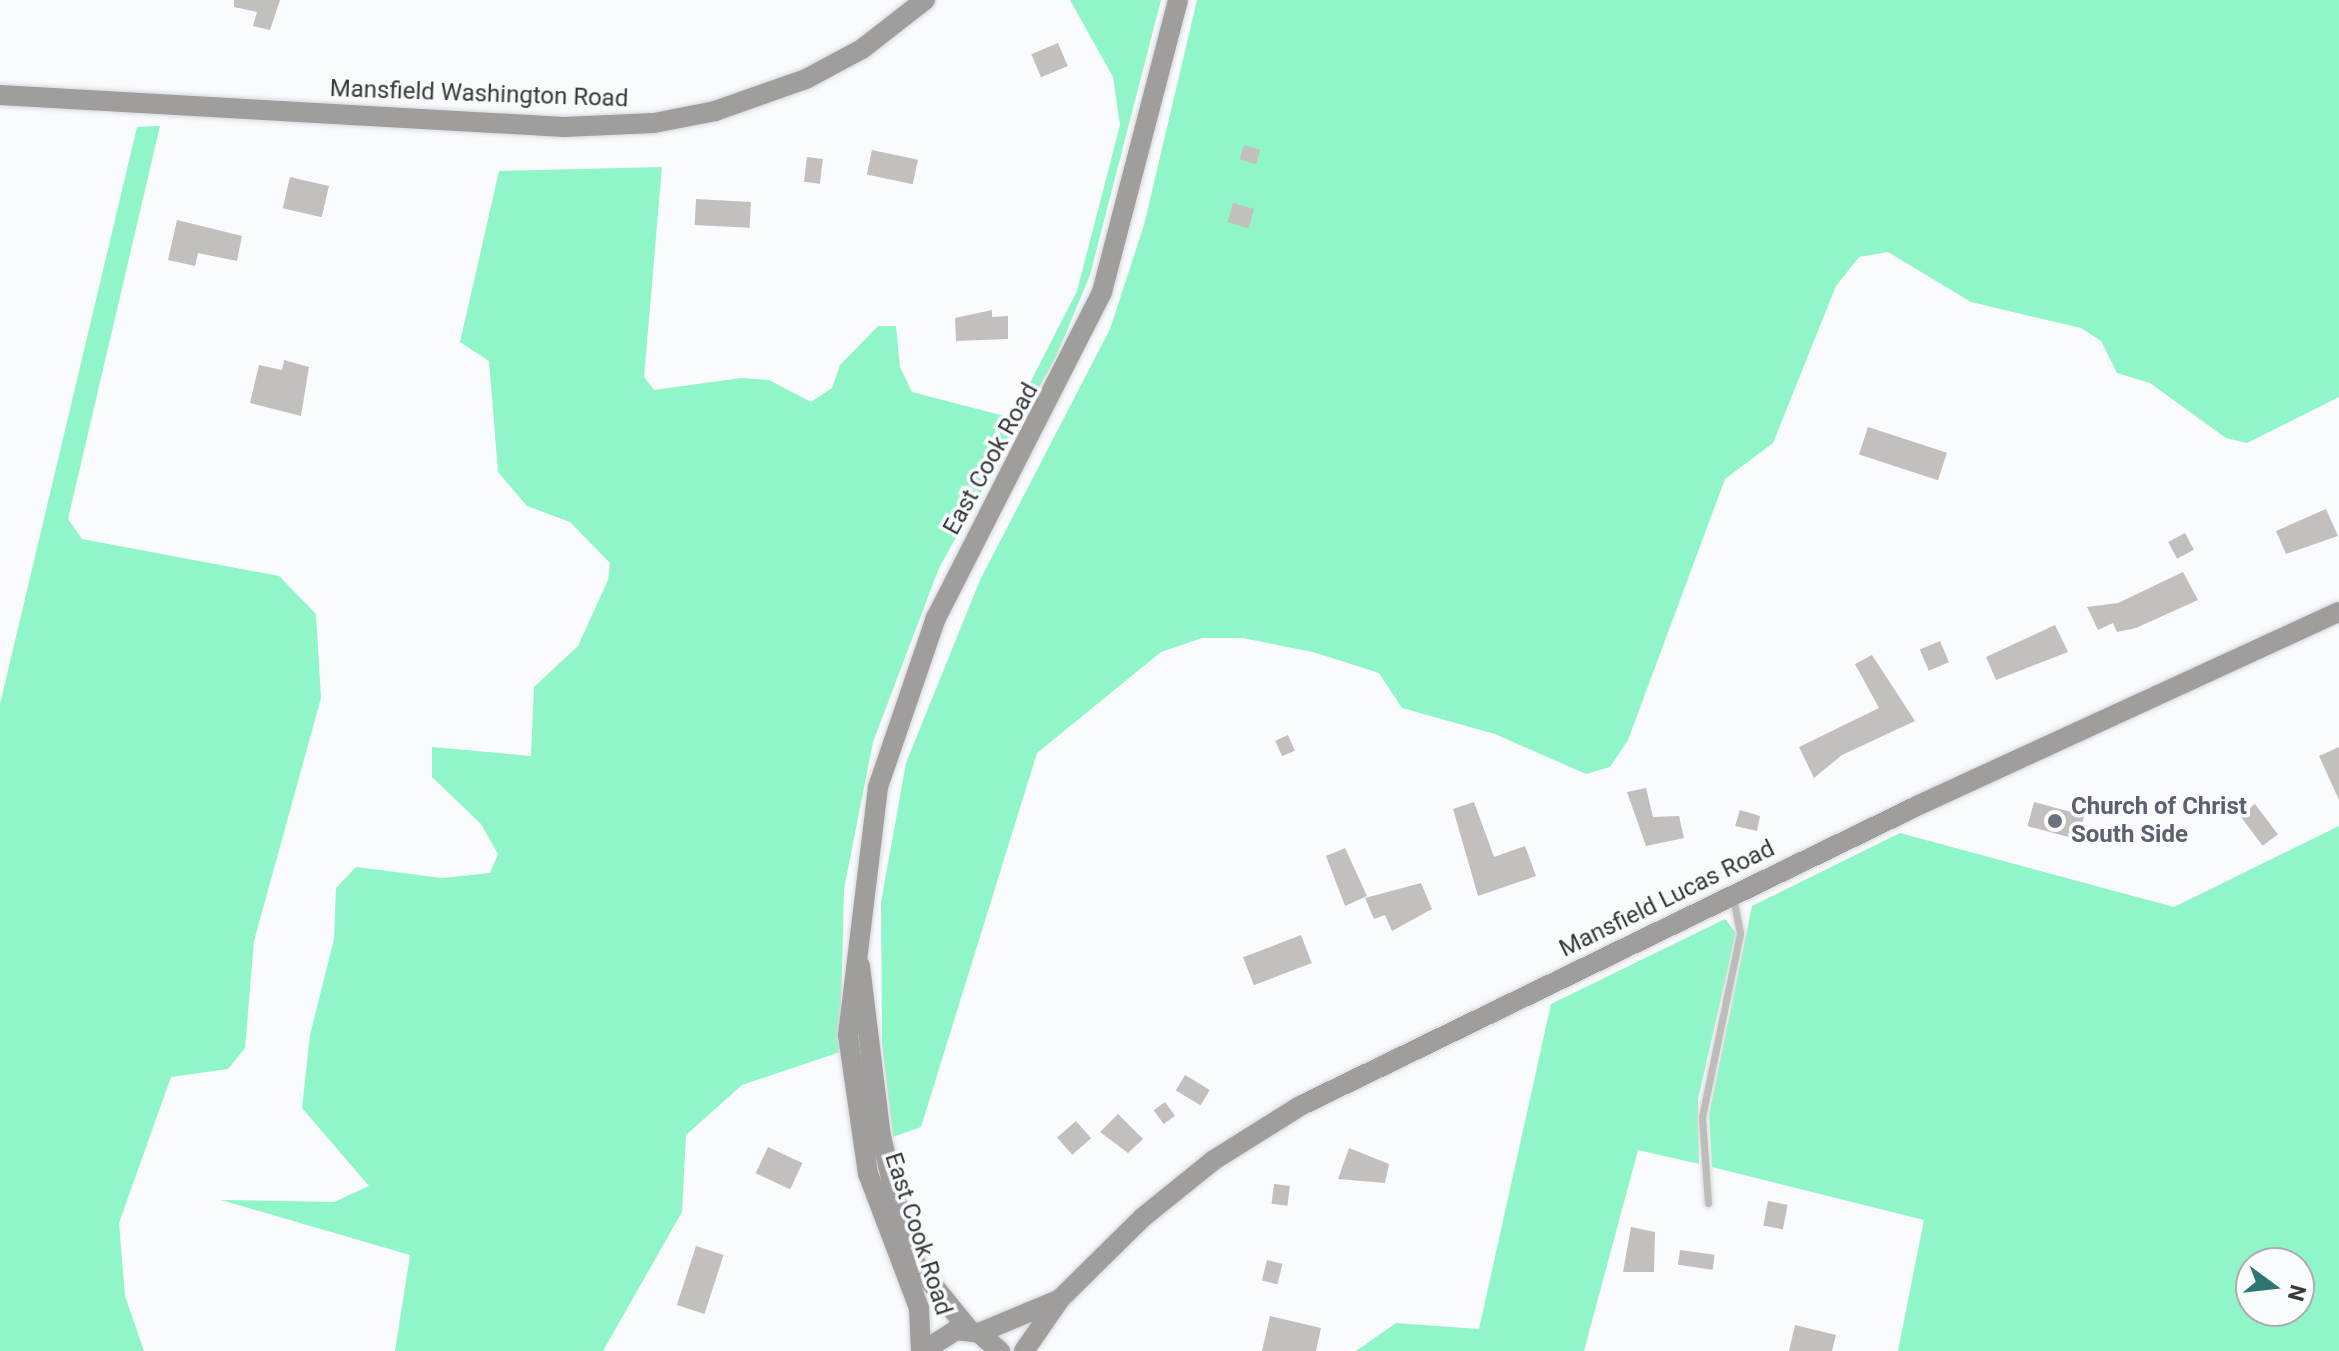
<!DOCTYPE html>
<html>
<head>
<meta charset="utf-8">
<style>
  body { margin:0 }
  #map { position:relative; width:2339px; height:1351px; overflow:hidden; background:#f9fbfe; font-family:Roboto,sans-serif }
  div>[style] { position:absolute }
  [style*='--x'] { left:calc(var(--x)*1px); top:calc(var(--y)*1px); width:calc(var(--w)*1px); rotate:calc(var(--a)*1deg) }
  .green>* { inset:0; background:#91f6c7 }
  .building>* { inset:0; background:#c3bfbd; transform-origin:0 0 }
  .roads { filter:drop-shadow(0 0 2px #d6d8db) drop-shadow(0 0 2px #d6d8db) }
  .lane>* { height:7px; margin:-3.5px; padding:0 3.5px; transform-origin:3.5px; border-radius:3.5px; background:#bebcbb }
  .secondary>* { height:20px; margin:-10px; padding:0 10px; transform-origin:10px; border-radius:10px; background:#a09e9c }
  .dots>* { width:22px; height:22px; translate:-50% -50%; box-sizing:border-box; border:4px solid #f9fbfe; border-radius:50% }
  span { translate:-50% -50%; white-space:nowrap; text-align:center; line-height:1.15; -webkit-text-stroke:7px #f9fbfe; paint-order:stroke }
  .street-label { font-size:24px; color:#38393a }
  .worship-label { font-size:24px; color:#5b616d; font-weight:700 }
  .left { translate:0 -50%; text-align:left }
  .north { position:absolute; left:2235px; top:1247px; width:80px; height:80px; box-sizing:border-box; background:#f9fbfe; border:2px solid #acadb0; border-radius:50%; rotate:105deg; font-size:22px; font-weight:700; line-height:32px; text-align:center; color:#38393a }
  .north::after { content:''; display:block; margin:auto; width:28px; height:36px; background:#2d7672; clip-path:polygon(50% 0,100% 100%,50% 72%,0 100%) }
</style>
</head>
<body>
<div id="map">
  <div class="green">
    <div style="clip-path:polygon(1070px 0,1161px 0,1090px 275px,1056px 357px,939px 568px,873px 742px,844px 889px,840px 1052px,742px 1085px,686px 1135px,682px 1212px,603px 1351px,395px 1351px,410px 1255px,221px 1200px,334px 1202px,369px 1186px,302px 1108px,310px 1035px,334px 939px,336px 888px,356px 867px,442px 878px,490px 873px,498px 854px,481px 824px,432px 777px,432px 747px,531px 756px,534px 687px,578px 646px,608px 580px,610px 563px,570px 522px,527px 506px,498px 472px,489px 361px,460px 342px,499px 171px,662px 167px,644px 377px,654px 390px,741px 378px,769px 380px,811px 402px,832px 388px,840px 365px,878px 326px,896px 326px,900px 367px,912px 392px,1012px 418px,1077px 291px,1120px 125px,1113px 77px)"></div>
    <div style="clip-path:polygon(1197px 0,2339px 0,2339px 397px,2247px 443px,2226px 438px,2150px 383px,2117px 373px,2101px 341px,2081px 328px,1971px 302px,1888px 252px,1859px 257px,1836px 286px,1773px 443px,1725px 479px,1628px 740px,1610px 767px,1586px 774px,1495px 734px,1402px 708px,1379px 673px,1313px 652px,1243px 638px,1202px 638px,1161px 652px,1037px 753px,921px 1127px,893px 1137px,882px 1044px,881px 902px,906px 763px,980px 580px,1110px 329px,1144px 225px)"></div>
    <div style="clip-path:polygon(160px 126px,68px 519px,82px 539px,279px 576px,316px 614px,321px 698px,254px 941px,245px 1048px,228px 1069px,171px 1077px,119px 1223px,125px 1296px,144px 1351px,0 1351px,0 704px,137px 127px)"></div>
    <div style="clip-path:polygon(evenodd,2339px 826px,2339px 1351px,1898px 1351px,1924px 1220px,1712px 1167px,1709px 1114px,1752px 906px,1900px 833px,2174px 907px,2339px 826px,2251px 1263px,2299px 1263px,2299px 1311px,2251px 1311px,2251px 1263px)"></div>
    <div style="clip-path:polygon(1725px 919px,1736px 933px,1698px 1099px,1699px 1164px,1638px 1150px,1584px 1351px,1356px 1351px,1396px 1323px,1479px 1329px,1551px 1004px)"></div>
  </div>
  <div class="building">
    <div style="clip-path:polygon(234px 0,280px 0,270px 30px,253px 26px,257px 12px,234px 7px)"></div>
    <div style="left:1058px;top:43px;width:25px;height:29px;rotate:67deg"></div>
    <div style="left:1244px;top:145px;width:17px;height:15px;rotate:17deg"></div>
    <div style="left:872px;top:150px;width:47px;height:25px;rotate:12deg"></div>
    <div style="left:807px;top:157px;width:16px;height:25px;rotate:7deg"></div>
    <div style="left:290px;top:177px;width:40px;height:32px;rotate:13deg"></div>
    <div style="left:696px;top:199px;width:55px;height:26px;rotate:3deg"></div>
    <div style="left:1233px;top:203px;width:22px;height:20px;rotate:16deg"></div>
    <div style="clip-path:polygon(177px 220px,242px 236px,237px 261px,198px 253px,195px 266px,168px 260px)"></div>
    <div style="clip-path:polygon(992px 310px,992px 317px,1008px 316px,1008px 339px,956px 341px,955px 318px)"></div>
    <div style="clip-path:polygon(284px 360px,309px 367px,301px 416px,250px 403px,259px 365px,282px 370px)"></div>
    <div style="left:1868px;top:427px;width:83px;height:29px;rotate:18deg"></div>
    <div style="clip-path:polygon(2326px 509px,2338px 536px,2286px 554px,2276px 531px)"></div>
    <div style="left:2185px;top:533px;width:19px;height:19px;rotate:62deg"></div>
    <div style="clip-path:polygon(2183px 572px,2198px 600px,2136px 628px,2117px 632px,2113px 623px,2098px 630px,2087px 607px,2118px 603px)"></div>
    <div style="clip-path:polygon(2055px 625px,2068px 652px,1996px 680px,1986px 657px)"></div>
    <div style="left:1940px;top:641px;width:23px;height:22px;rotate:67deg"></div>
    <div style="clip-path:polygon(1872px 655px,1915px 721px,1842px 755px,1814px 778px,1799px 747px,1879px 708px,1855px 664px)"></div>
    <div style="left:1288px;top:735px;width:17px;height:14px;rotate:66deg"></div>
    <div style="clip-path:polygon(2339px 747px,2339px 800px,2319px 756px)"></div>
    <div style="clip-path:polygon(1646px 788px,1653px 817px,1679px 816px,1684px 838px,1646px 846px,1627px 792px)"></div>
    <div style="clip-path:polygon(1474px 802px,1494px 857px,1525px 846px,1536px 876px,1478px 896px,1453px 809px)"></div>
    <div style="left:2034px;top:802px;width:52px;height:25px;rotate:15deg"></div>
    <div style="left:2255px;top:804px;width:38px;height:19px;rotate:53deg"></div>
    <div style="clip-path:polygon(1740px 810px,1760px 816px,1757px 831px,1735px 826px)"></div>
    <div style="clip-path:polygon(1345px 848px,1367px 896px,1345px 906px,1326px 856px)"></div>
    <div style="clip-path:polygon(1421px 883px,1432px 909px,1392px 931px,1385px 915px,1374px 919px,1365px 898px)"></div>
    <div style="left:1301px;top:935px;width:30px;height:62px;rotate:69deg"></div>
    <div style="left:1185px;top:1075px;width:29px;height:18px;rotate:31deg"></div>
    <div style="left:1165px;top:1102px;width:17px;height:14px;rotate:54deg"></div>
    <div style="clip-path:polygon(1118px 1114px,1143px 1139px,1128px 1153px,1100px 1132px)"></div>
    <div style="left:1076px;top:1121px;width:23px;height:25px;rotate:49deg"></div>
    <div style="left:768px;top:1147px;width:38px;height:29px;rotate:25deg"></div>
    <div style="clip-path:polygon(1349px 1148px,1389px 1164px,1385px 1183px,1338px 1179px)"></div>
    <div style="left:1274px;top:1184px;width:16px;height:20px;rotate:7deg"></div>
    <div style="left:1768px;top:1201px;width:20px;height:25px;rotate:11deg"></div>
    <div style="clip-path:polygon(1631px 1227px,1655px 1232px,1654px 1272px,1623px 1272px)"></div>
    <div style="left:696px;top:1246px;width:29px;height:62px;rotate:18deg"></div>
    <div style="left:1680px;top:1250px;width:35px;height:15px;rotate:8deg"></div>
    <div style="left:1267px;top:1260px;width:16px;height:21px;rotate:14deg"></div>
    <div style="clip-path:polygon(1270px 1316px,1321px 1328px,1316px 1351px,1262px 1351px)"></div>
    <div style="clip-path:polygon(1795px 1325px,1836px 1335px,1832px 1351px,1789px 1351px)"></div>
  </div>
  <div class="roads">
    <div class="lane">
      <div style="--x:1708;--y:1203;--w:86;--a:-94"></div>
      <div style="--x:1702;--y:1117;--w:188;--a:-78.3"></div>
      <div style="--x:1740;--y:933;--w:36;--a:-101"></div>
    </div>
    <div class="secondary">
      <div style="--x:0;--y:95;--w:565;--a:3.25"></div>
      <div style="--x:564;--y:127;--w:90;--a:-2.5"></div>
      <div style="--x:654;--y:123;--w:62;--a:-11.1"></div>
      <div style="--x:715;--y:111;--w:96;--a:-19.4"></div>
      <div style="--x:806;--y:79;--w:64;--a:-28.2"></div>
      <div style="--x:862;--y:49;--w:80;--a:-37.9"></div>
      <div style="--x:860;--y:966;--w:171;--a:83"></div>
      <div style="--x:881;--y:1136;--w:95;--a:76.6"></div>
      <div style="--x:903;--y:1228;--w:37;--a:71"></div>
      <div style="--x:915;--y:1263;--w:87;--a:51"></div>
      <div style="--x:979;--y:1333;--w:83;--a:-22.6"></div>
      <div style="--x:921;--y:1351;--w:43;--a:-92.7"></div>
      <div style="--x:919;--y:1308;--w:143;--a:-110.8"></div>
      <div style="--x:868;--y:1174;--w:140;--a:-98.2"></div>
      <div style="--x:848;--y:1035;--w:250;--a:-83.1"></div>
      <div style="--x:878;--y:787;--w:179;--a:-71.1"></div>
      <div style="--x:936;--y:618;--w:366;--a:-63"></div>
      <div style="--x:1102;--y:292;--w:302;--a:-75.4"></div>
      <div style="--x:923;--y:1351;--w:39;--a:-32"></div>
      <div style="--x:956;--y:1330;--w:23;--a:7"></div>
      <div style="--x:979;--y:1333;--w:28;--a:41"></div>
      <div style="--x:1024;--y:1351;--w:63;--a:-55.3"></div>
      <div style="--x:1060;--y:1299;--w:115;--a:-44.6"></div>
      <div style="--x:1142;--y:1218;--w:92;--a:-38.9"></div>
      <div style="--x:1214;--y:1160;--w:102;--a:-32.1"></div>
      <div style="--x:1300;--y:1106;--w:688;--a:-25.93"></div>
      <div style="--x:1919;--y:805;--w:462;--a:-24.7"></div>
    </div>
  </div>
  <div class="dots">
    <div style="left:2055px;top:821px;background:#6b7280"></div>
  </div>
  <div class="street-label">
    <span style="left:479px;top:94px;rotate:2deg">Mansfield Washington Road</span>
    <span style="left:991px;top:459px;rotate:-61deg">East Cook Road</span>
    <span style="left:1667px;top:899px;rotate:-26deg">Mansfield Lucas Road</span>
    <span style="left:918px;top:1234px;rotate:72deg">East Cook Road</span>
  </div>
  <div class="worship-label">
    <span class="left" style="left:2071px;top:821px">Church of Christ<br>South Side</span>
  </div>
  <div class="north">N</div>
</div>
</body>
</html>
